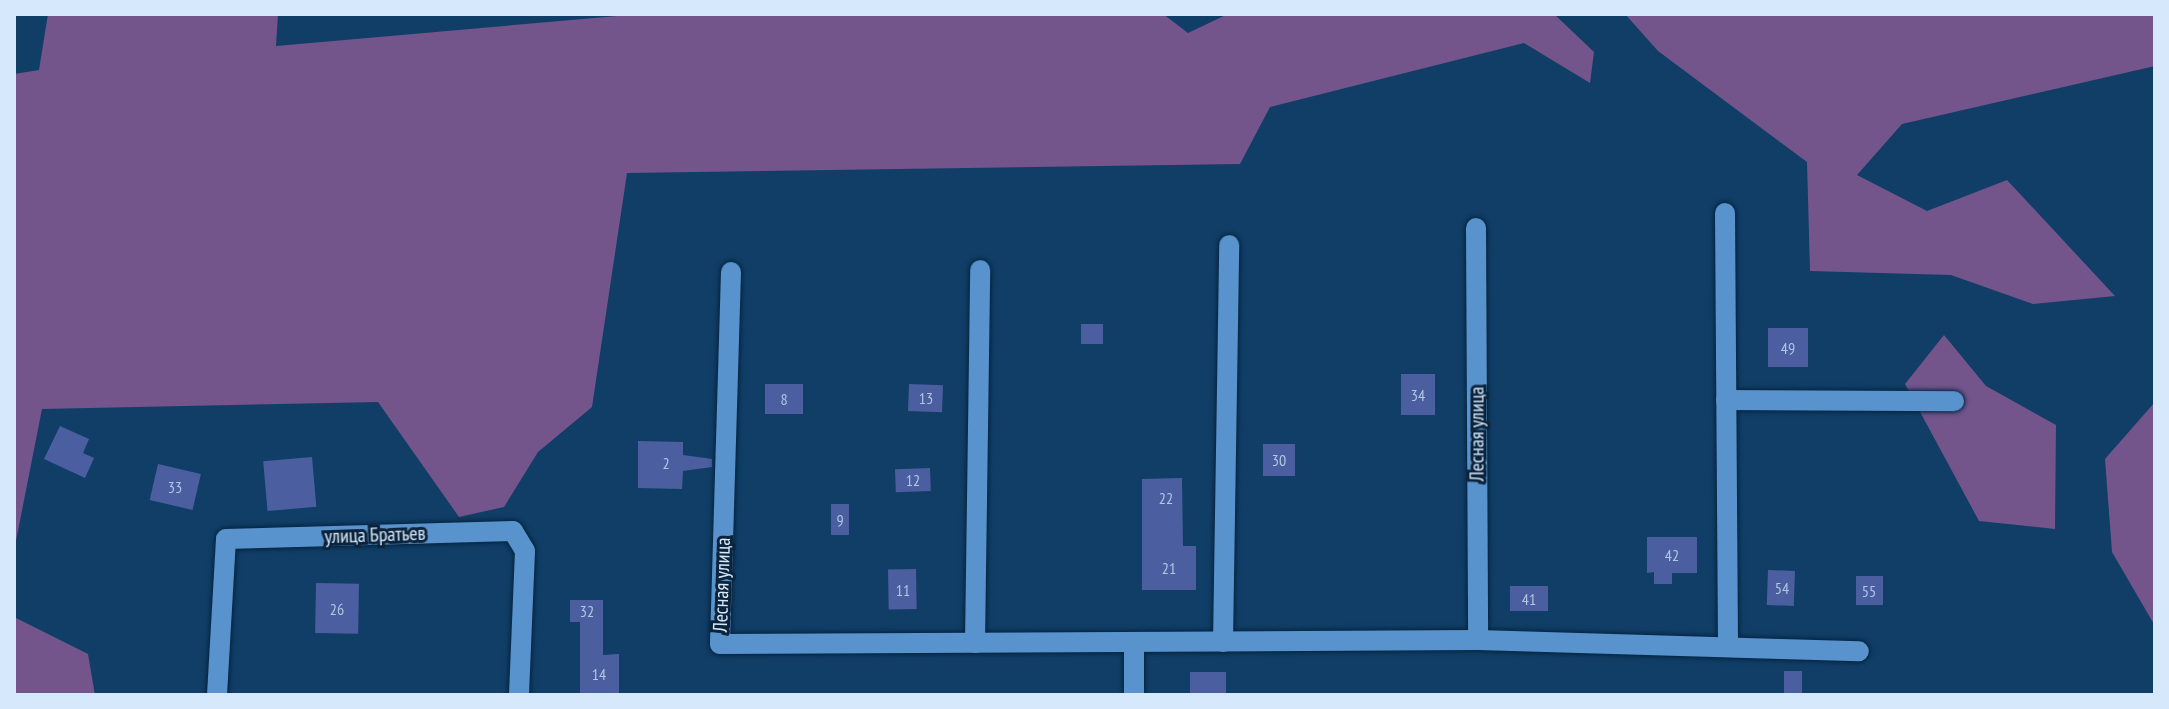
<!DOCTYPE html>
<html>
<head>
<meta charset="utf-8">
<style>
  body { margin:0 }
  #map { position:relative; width:2169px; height:709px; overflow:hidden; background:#103e66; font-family:"PT Sans Narrow",sans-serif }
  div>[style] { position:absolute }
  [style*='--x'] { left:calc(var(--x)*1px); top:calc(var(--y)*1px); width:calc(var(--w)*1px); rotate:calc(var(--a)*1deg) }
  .forest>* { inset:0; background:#73558b }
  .building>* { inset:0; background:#4b5fa0; transform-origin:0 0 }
  .roads { filter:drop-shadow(0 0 2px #052440) drop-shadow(0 0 2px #052440) }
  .minor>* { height:20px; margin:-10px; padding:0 10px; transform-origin:10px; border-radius:10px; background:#5993cd }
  span { translate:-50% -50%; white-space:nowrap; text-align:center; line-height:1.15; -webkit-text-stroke:6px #0c243b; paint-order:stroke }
  .number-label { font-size:16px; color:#b3c6e4 }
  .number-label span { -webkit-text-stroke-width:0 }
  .street-label { font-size:20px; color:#d6e8fb }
  .frame { position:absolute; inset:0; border:16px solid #d6e8fb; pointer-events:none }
</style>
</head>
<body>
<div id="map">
  <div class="forest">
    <div style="clip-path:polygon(48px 14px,278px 14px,276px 46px,640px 14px,1163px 14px,1188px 33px,1228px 14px,1554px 14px,1594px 52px,1590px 83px,1524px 43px,1270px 107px,1240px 164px,627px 173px,592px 407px,538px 452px,504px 507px,459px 517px,378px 402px,42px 409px,14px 551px,14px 74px,39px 70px)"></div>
    <div style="clip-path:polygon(1625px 14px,2155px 14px,2155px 66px,1902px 124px,1857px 175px,1927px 211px,2007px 180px,2115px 296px,2033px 304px,1951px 275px,1810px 271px,1807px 162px,1658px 51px)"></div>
    <div style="clip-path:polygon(1944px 335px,1986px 386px,2056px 425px,2055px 529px,1979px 521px,1905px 384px)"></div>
    <div style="clip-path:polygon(2155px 402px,2155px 626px,2112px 552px,2105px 459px)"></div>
    <div style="clip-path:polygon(14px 617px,88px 654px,95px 695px,14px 695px)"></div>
  </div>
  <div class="building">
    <div style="left:1081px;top:324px;width:22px;height:20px"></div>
    <div style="left:1768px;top:328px;width:40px;height:39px"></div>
    <div style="left:1401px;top:374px;width:34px;height:41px"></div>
    <div style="left:765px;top:384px;width:38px;height:30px"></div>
    <div style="left:909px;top:384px;width:34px;height:27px;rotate:2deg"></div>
    <div style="clip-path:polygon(60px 426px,89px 439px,83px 453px,94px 458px,85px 478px,44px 459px)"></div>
    <div style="clip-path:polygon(638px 441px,683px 442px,683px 455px,712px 459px,712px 467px,683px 471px,682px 489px,638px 488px)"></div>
    <div style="left:1295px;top:444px;width:32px;height:32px;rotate:90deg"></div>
    <div style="left:312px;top:457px;width:50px;height:49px;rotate:85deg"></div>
    <div style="left:158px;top:464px;width:44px;height:37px;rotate:13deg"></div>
    <div style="left:930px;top:468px;width:23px;height:35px;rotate:88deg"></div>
    <div style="clip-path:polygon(1182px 478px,1183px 546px,1196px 546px,1196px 590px,1142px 590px,1142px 479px)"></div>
    <div style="left:831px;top:504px;width:18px;height:31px"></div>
    <div style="clip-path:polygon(1647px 537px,1697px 537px,1697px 573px,1672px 573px,1672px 584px,1654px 584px,1654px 572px,1647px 573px)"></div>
    <div style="left:916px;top:569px;width:40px;height:28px;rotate:89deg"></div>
    <div style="left:1768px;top:570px;width:27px;height:35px;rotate:2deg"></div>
    <div style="left:1856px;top:576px;width:27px;height:29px"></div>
    <div style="left:316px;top:583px;width:43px;height:50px;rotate:1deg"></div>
    <div style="left:1548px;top:586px;width:25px;height:38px;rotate:90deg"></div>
    <div style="clip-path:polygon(570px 600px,603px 600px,603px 655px,619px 654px,619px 693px,580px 694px,580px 622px,570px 622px)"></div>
    <div style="left:1784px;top:671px;width:18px;height:24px"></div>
    <div style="left:1190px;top:672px;width:36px;height:23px"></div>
  </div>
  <div class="roads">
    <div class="minor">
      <div style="--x:1725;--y:213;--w:434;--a:89.6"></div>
      <div style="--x:1476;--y:228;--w:412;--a:89.7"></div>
      <div style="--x:731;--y:272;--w:372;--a:91.7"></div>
      <div style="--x:720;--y:644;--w:758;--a:-0.3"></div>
      <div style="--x:1478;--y:640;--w:381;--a:1.7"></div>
      <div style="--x:1726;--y:400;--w:228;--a:0.3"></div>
      <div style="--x:1223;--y:642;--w:397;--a:-89.1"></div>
      <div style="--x:975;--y:643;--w:373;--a:-89.2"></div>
      <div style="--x:217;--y:695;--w:156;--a:-86.7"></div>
      <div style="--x:226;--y:539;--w:287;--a:-1.6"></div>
      <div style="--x:513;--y:531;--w:23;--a:59"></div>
      <div style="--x:525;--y:551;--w:144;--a:92.4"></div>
      <div style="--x:1134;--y:695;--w:52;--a:-90"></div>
    </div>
  </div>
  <div class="number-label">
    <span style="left:1788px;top:348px">49</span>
    <span style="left:1418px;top:395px">34</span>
    <span style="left:926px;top:398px">13</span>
    <span style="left:784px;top:399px">8</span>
    <span style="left:1279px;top:460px">30</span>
    <span style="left:666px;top:463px">2</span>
    <span style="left:913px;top:480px">12</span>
    <span style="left:175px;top:487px">33</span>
    <span style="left:1166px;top:498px">22</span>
    <span style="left:840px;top:520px">9</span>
    <span style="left:1672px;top:555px">42</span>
    <span style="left:1169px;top:568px">21</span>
    <span style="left:1782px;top:588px">54</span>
    <span style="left:903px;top:590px">11</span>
    <span style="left:1869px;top:591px">55</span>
    <span style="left:1529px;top:599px">41</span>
    <span style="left:337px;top:609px">26</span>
    <span style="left:587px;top:611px">32</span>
    <span style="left:599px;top:674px">14</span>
  </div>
  <div class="street-label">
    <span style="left:1477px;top:434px;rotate:-90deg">Лесная улица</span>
    <span style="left:375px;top:535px;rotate:-2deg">улица Братьев</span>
    <span style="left:722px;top:585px;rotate:-88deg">Лесная улица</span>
  </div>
  <div class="frame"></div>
</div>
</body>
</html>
